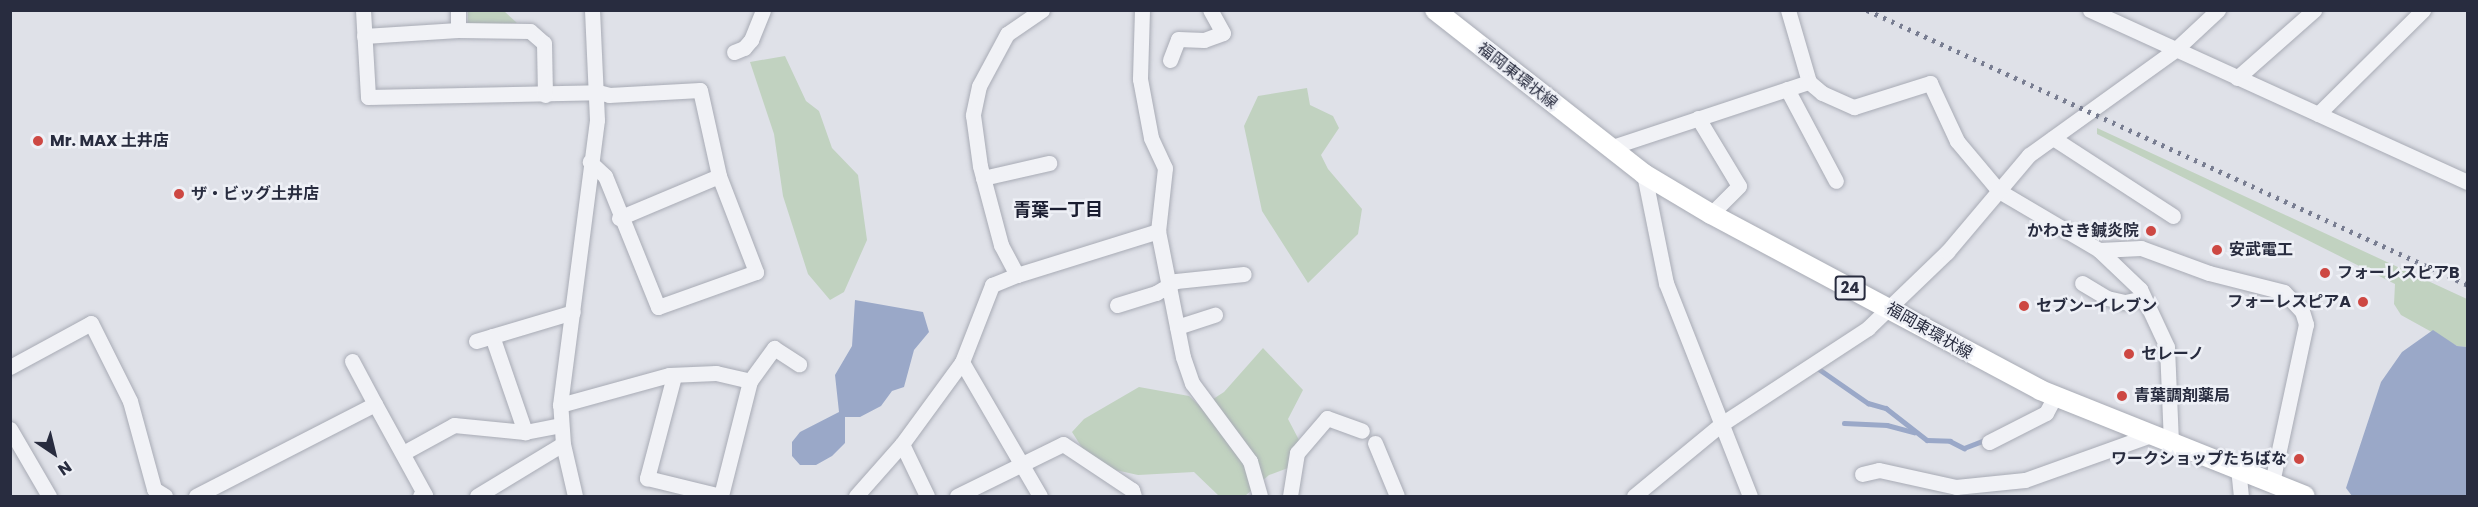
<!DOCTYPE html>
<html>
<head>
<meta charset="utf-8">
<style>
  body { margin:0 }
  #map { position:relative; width:2478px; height:507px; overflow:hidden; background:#dfe1e8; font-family:Poppins,"Noto Sans JP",sans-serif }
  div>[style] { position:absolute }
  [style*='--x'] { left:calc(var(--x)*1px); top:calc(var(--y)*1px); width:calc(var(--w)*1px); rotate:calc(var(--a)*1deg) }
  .green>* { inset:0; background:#c1d2c0 }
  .water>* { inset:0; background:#9aa8c8 }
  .stream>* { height:4.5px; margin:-2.25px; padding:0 2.25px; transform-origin:2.25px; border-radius:2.25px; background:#9aa8c8 }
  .roads { filter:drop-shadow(0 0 2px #a8abb5) drop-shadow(0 0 2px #a8abb5) }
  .minor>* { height:15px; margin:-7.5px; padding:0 7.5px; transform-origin:7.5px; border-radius:7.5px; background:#f1f2f6 }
  .major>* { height:20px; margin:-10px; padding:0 10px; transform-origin:10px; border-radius:10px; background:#fff }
  .rail>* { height:4.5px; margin-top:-2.25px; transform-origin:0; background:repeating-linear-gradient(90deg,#787d91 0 3px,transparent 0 9px) }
  .dots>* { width:16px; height:16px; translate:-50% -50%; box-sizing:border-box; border:3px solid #eef0f6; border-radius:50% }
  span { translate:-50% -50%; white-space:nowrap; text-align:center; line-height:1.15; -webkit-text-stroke:5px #eef0f6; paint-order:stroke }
  .shield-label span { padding:2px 4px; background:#eef0f6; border:2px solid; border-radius:4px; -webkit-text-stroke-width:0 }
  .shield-label { font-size:15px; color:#282c3f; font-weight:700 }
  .street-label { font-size:16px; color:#282c3f }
  .poi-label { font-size:16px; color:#282c3f; font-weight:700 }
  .left { translate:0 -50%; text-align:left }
  .right { translate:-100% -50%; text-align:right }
  .neighbourhood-label { font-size:18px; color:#1a1d30; font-weight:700 }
  .frame { position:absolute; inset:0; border:12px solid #282c3f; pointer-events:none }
  .north { position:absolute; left:24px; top:423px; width:60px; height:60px; -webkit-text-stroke:4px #eef0f6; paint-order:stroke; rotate:145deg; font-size:16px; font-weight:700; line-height:24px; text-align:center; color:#282c3f }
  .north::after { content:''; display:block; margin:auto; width:21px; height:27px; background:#282c3f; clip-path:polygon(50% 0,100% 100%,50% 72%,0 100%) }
</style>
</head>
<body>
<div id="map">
  <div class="green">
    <div style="clip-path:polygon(468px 11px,504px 11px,517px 23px,468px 26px)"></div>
    <div style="clip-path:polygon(785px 56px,806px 101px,819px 111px,832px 148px,858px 175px,867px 240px,844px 292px,830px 300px,808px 274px,783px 196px,774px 134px,750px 62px)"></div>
    <div style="clip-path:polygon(1307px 88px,1310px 105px,1333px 116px,1339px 128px,1321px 155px,1328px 169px,1362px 209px,1358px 234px,1308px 283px,1262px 211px,1244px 126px,1258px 96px)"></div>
    <div style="clip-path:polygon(2097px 128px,2467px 299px,2467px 347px,2457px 346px,2401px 315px,2394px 304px,2395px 284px,2097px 134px)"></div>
    <div style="clip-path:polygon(1263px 348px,1303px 390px,1288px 419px,1299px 440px,1288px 468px,1269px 475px,1245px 496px,1219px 496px,1194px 472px,1138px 475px,1111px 469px,1086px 454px,1072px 432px,1084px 419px,1139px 387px,1189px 396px,1201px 407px,1224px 392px)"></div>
  </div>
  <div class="water">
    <div style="clip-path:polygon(855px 300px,923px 312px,929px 332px,914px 350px,904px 387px,892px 391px,881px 406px,860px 417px,845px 417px,845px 443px,832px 456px,816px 465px,800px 465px,792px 456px,792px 442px,800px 432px,839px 412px,835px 375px,852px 346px)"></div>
    <div style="clip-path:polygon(2433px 330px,2457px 346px,2467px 347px,2467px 496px,2352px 496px,2346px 488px,2381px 382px,2402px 352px)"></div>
  </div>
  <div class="stream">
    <div style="--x:1819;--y:369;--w:60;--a:34.8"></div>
    <div style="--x:1868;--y:403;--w:19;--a:16"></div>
    <div style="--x:1886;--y:408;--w:52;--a:38"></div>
    <div style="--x:1927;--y:440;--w:23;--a:2"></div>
    <div style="--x:1950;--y:441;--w:16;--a:27"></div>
    <div style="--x:1964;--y:448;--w:25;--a:-21"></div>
    <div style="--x:1844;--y:423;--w:43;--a:2.7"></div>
    <div style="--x:1887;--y:425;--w:28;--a:15"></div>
  </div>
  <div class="roads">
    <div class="minor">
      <div style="--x:363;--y:10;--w:87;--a:86.7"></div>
      <div style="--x:368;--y:97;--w:230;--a:-1.2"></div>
      <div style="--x:598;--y:92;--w:11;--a:15"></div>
      <div style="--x:609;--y:95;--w:91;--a:-3.1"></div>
      <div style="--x:700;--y:90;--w:88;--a:77.5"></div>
      <div style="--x:719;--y:176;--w:103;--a:68.9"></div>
      <div style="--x:756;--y:272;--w:104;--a:160.3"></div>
      <div style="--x:658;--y:307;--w:141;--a:-112"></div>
      <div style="--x:605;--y:176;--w:21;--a:-137"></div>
      <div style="--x:1042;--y:10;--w:42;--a:145.6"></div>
      <div style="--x:1007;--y:34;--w:59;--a:118.3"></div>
      <div style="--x:979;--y:86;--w:30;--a:102"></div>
      <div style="--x:973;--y:115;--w:51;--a:82.2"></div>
      <div style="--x:980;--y:166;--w:82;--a:75.1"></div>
      <div style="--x:1001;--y:245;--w:34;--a:62"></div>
      <div style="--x:1017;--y:275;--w:148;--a:-17.3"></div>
      <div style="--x:1142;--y:10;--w:69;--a:91.7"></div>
      <div style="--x:1140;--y:79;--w:60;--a:79.4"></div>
      <div style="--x:1151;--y:138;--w:33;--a:65"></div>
      <div style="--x:1165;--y:168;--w:63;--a:96.3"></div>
      <div style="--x:1158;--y:231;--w:128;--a:78.8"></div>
      <div style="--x:1183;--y:357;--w:28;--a:71"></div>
      <div style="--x:1192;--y:383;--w:97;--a:53.4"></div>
      <div style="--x:1250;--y:461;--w:36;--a:74"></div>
      <div style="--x:1788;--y:10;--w:75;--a:73.7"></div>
      <div style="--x:2090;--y:10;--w:415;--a:24.5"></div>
      <div style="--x:458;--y:30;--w:20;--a:-90"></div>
      <div style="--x:364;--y:36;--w:94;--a:-3.7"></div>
      <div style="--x:458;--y:30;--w:72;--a:0.8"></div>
      <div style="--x:530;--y:31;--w:18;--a:41"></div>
      <div style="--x:544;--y:43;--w:52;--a:88.9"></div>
      <div style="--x:734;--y:52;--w:11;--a:-22"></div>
      <div style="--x:744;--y:48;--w:11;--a:-49"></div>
      <div style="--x:751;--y:40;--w:32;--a:-68"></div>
      <div style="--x:1170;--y:60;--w:22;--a:-69"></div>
      <div style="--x:1178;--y:39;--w:26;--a:2"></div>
      <div style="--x:1204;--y:40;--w:20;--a:-20"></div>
      <div style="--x:1223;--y:33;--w:26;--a:-119"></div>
      <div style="--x:2237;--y:78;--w:103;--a:-41.4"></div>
      <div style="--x:1787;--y:89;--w:104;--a:62"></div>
      <div style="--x:2318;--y:114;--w:148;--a:-44.7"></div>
      <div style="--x:1698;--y:118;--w:79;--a:58.9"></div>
      <div style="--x:1739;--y:186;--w:40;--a:135"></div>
      <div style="--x:2053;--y:138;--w:143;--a:33"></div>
      <div style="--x:1609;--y:148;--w:211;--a:-18.3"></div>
      <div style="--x:1809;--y:82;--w:17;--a:40"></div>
      <div style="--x:1822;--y:93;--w:35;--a:24"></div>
      <div style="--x:1854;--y:107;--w:80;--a:-17.5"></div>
      <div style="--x:1930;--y:83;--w:64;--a:65"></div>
      <div style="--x:1957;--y:141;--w:65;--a:50"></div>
      <div style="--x:1999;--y:191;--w:116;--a:30.5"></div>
      <div style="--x:2099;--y:250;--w:57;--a:43.6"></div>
      <div style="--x:2140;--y:289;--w:64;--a:65"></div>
      <div style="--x:2167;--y:347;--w:96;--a:87.6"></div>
      <div style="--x:1644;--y:174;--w:111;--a:78.6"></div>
      <div style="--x:1666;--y:283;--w:229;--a:68.5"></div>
      <div style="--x:983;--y:178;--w:68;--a:-12.8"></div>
      <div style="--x:619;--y:218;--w:108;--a:-22.8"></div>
      <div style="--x:2099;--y:250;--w:42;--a:-2.7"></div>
      <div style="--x:2141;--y:248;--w:72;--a:20.2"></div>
      <div style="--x:2209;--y:273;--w:77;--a:14.2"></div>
      <div style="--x:2284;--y:292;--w:26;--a:47"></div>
      <div style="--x:2302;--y:311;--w:14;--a:73"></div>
      <div style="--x:2306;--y:324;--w:162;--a:102.1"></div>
      <div style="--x:2082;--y:283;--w:29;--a:31"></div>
      <div style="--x:2107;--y:298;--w:18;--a:13"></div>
      <div style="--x:2125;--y:302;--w:19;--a:-12"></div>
      <div style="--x:1117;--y:305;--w:41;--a:-17.1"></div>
      <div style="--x:1156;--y:293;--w:23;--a:-31"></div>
      <div style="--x:1176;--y:281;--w:68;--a:-5.9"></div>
      <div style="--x:1177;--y:327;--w:40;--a:-18"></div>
      <div style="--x:492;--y:336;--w:102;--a:71"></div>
      <div style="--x:476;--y:341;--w:101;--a:-16.6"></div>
      <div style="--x:352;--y:361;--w:49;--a:61.9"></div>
      <div style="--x:962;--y:362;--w:83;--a:-68.7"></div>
      <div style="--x:992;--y:285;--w:27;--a:-22"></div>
      <div style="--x:10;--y:367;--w:92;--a:-28.5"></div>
      <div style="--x:91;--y:323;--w:87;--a:63.4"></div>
      <div style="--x:130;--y:401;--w:91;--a:74.7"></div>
      <div style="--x:154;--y:489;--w:13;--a:32"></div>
      <div style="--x:674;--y:376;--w:106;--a:104.8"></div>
      <div style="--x:647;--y:478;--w:76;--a:13.7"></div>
      <div style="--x:750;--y:381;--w:41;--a:-54"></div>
      <div style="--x:774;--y:348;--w:30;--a:33"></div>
      <div style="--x:560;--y:405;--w:113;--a:-15.4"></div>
      <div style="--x:669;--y:375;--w:47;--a:-2.4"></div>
      <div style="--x:716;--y:373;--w:35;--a:13"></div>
      <div style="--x:750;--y:381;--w:119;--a:104.2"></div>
      <div style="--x:10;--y:429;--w:78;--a:59.8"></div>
      <div style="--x:1989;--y:442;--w:64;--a:-27"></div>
      <div style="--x:2046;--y:413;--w:19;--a:-62"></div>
      <div style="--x:1375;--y:443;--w:57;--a:67.5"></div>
      <div style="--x:902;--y:444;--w:58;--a:64.3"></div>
      <div style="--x:403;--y:453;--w:58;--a:-28.8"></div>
      <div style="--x:454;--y:425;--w:71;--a:5.6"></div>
      <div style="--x:525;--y:432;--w:36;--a:-11"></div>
      <div style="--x:2238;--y:468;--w:28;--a:84"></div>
      <div style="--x:1862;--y:474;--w:17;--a:-13"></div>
      <div style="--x:1879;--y:470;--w:79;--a:12.4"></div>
      <div style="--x:1956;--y:487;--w:69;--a:-5.8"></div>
      <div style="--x:2025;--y:480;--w:134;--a:-19.7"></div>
      <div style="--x:196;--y:496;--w:201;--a:-27.2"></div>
      <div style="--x:375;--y:404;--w:104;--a:61.2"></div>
      <div style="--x:425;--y:495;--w:5;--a:169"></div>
      <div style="--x:477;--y:496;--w:100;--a:-31.2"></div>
      <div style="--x:575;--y:496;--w:53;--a:-103"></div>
      <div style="--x:563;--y:444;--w:39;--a:-94"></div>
      <div style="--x:560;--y:405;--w:287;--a:-82.6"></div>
      <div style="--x:597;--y:120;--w:110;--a:-92.6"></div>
      <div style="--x:856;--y:496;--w:69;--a:-48.5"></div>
      <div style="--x:902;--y:444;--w:102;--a:-53.8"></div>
      <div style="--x:962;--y:362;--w:155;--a:59.8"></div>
      <div style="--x:957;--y:496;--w:118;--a:-26.1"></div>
      <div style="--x:1063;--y:444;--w:83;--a:33.7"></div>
      <div style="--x:1132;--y:490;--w:6;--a:72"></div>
      <div style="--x:1290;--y:496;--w:44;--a:-80.8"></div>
      <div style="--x:1297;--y:453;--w:46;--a:-49.4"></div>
      <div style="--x:1327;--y:418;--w:37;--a:20"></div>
      <div style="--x:1634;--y:496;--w:112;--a:-39.5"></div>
      <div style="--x:1720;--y:425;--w:177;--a:-33.2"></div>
      <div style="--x:1868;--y:328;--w:110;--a:-43.9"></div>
      <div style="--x:1947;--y:252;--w:127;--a:-49.8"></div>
      <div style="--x:2029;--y:155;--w:180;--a:-35.7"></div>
      <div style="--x:2175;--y:50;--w:59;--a:-42.9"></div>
    </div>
    <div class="major">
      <div style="--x:1435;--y:10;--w:266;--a:38.1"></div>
      <div style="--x:1644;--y:174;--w:78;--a:30.8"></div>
      <div style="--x:1711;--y:214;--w:373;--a:28.1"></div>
      <div style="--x:2040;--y:390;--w:285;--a:21.8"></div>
    </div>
  </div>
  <div class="rail">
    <div style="--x:1867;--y:10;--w:661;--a:24.59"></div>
  </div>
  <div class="dots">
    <div style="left:38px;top:141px;background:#cd4843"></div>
    <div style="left:179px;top:194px;background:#cd4843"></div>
    <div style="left:2151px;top:231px;background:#cd4843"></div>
    <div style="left:2217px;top:250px;background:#cd4843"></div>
    <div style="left:2325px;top:273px;background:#cd4843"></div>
    <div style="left:2363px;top:302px;background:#cd4843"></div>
    <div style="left:2024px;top:306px;background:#cd4843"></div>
    <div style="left:2129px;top:354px;background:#cd4843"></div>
    <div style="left:2122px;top:396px;background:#cd4843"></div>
    <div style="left:2299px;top:459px;background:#cd4843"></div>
  </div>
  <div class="shield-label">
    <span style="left:1850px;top:288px">24</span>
  </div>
  <div class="street-label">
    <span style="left:1517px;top:76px;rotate:38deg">福岡東環状線</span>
    <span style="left:1929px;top:331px;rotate:30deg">福岡東環状線</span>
  </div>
  <div class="poi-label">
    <span class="left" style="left:50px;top:141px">Mr. MAX 土井店</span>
    <span class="left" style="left:191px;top:194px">ザ・ビッグ土井店</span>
    <span class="right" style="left:2139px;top:231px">かわさき鍼炎院</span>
    <span class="left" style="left:2229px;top:250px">安武電工</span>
    <span class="left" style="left:2337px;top:273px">フォーレスピアB</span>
    <span class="right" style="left:2351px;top:302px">フォーレスピアA</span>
    <span class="left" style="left:2036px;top:306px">セブン-イレブン</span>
    <span class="left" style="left:2141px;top:354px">セレーノ</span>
    <span class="left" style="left:2134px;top:396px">青葉調剤薬局</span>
    <span class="right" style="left:2287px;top:459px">ワークショップたちばな</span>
  </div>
  <div class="neighbourhood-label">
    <span style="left:1058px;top:210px">青葉一丁目</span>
  </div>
  <div class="frame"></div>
  <div class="north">N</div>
</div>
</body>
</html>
